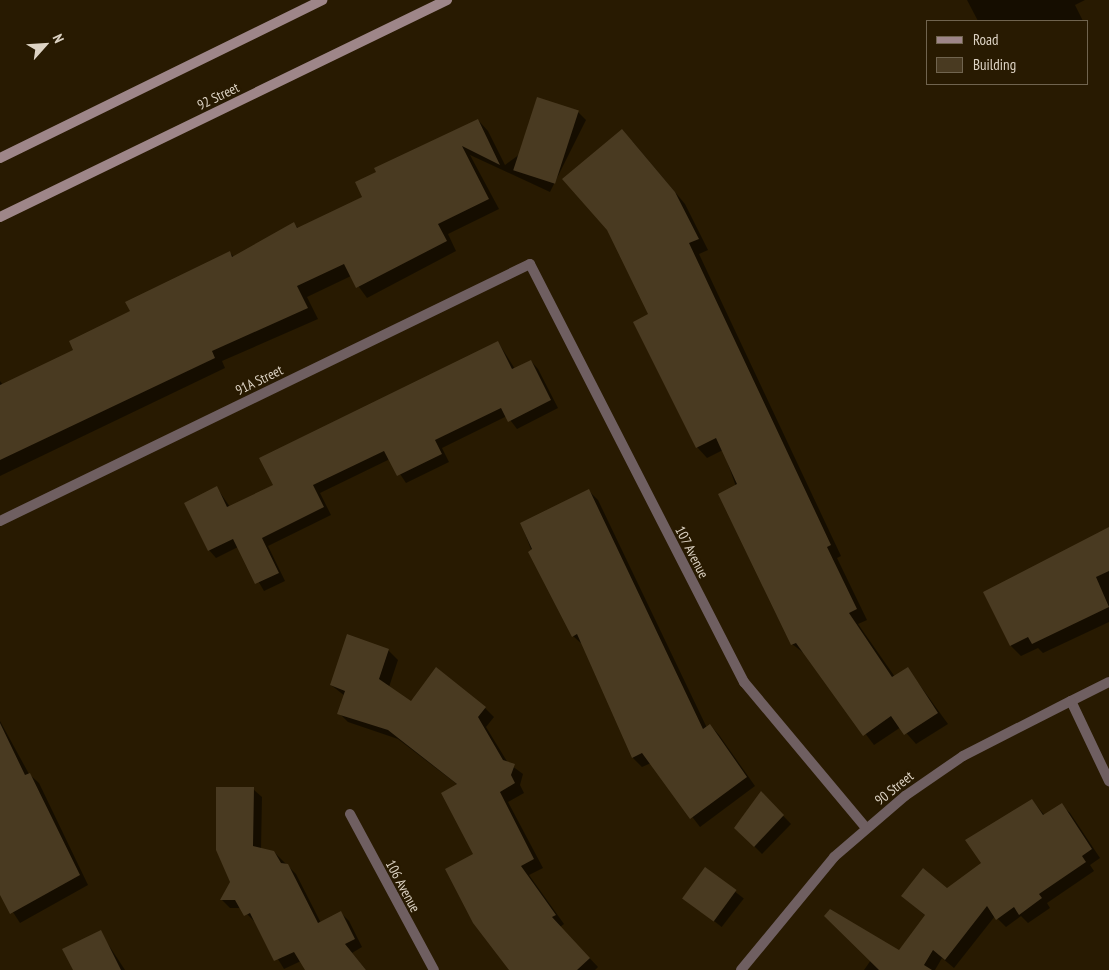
<!DOCTYPE html>
<html>
<head>
<meta charset="utf-8">
<style>
  body { margin:0 }
  #map { position:relative; width:1109px; height:970px; overflow:hidden; background:#281a01; font-family:"PT Sans Narrow",sans-serif }
  div>[style] { position:absolute }
  [style*='--x'] { left:calc(var(--x)*1px); top:calc(var(--y)*1px); width:calc(var(--w)*1px); rotate:calc(var(--a)*1deg) }
  .shadow>* { inset:0; background:#0007; transform-origin:0 0 }
  .building>* { inset:0; background:#493a21; transform-origin:0 0 }
  .minor>* { height:10px; margin:-5px; padding:0 5px; transform-origin:5px; border-radius:5px; background:#6f5f61 }
  .tertiary>* { height:10px; margin:-5px; padding:0 5px; transform-origin:5px; border-radius:5px; background:#6f5f61 }
  .secondary>* { height:10px; margin:-5px; padding:0 5px; transform-origin:5px; border-radius:5px; background:#9e8689 }
  span { translate:-50% -50%; white-space:nowrap; text-align:center; line-height:1.15; -webkit-text-stroke:4px #281a01; paint-order:stroke }
  .street-label { font-size:14px; color:#ddd3c4 }
  .legend { position:absolute; left:926px; top:20px; width:162px; height:65px; box-sizing:border-box; background:#281a01; border:1px solid #70644f; margin:0; padding:6px 9px; list-style:none; font-size:15px; color:#ddd3c4 }
  .legend li { display:flex; align-items:center; gap:10px; height:25px }
  .legend b { width:25px; border:1px solid #70644f }
  .north { position:absolute; left:20px; top:20px; width:50px; height:50px; -webkit-text-stroke:4px #281a01; paint-order:stroke; rotate:64deg; font-size:14px; font-weight:700; line-height:20px; text-align:center; color:#ddd3c4 }
  .north::after { content:''; display:block; margin:auto; width:18px; height:22px; background:#ddd3c4; clip-path:polygon(50% 0,100% 100%,50% 72%,0 100%) }
</style>
</head>
<body>
<div id="map">
  <div class="shadow">
    <div style="clip-path:polygon(967px 0,1085px 0,1075px 5px,1083px 21px,978px 21px)"></div>
    <div style="clip-path:polygon(578px 112px,586px 120px,550px 192px,470px 155px,499px 209px,448px 234px,456px 251px,367px 298px,351px 276px,307px 297px,318px 319px,222px 361px,225px 368px,0 476px,0 381px,3px 385px,75px 351px,229px 252px,234px 257px,294px 224px,299px 229px,363px 197px,478px 120px,488px 131px,505px 165px)"></div>
    <div style="clip-path:polygon(632px 141px,685px 204px,708px 250px,699px 254px,841px 556px,837px 558px,867px 620px,858px 624px,895px 677px,908px 669px,948px 724px,916px 744px,901px 727px,874px 745px,805px 654px,792px 644px,723px 450px,707px 458px,697px 447px,650px 315px)"></div>
    <div style="clip-path:polygon(498px 342px,515px 369px,531px 361px,538px 369px,558px 408px,517px 429px,507px 416px,442px 448px,449px 462px,406px 483px,390px 459px,320px 493px,331px 515px,268px 546px,285px 581px,264px 591px,238px 547px,216px 558px,209px 550px,217px 488px,230px 507px,275px 486px)"></div>
    <div style="clip-path:polygon(589px 491px,598px 500px,707px 728px,710px 725px,719px 735px,755px 786px,700px 827px,651px 763px,642px 767px,633px 758px,583px 645px,573px 636px,540px 573px,521px 523px)"></div>
    <div style="clip-path:polygon(1109px 528px,1109px 622px,1043px 653px,1038px 648px,1021px 656px,1011px 646px,985px 593px)"></div>
    <div style="clip-path:polygon(388px 650px,398px 660px,389px 687px,411px 702px,485px 708px,494px 717px,486px 727px,508px 763px,523px 774px,520px 785px,524px 793px,508px 802px,543px 868px,529px 875px,564px 924px,560px 927px,598px 967px,595px 970px,509px 970px,458px 785px,398px 739px,348px 722px,339px 713px,345px 696px,331px 685px)"></div>
    <div style="clip-path:polygon(0 721px,29px 774px,39px 783px,88px 885px,20px 923px,0 892px)"></div>
    <div style="clip-path:polygon(253px 789px,262px 797px,261px 849px,274px 852px,296px 874px,321px 923px,341px 913px,349px 921px,362px 947px,352px 953px,366px 970px,306px 970px,301px 961px,284px 969px,256px 923px,241px 908px,230px 908px,222px 900px,232px 882px)"></div>
    <div style="clip-path:polygon(761px 793px,791px 824px,762px 854px,736px 828px)"></div>
    <div style="clip-path:polygon(1032px 800px,1045px 816px,1061px 805px,1070px 813px,1100px 858px,1090px 865px,1094px 871px,1047px 903px,1050px 908px,1028px 923px,1021px 916px,1006px 927px,995px 916px,954px 968px,942px 958px,935px 970px,864px 970px,871px 960px,899px 952px,926px 916px,902px 896px,947px 889px,983px 864px)"></div>
    <div style="left:706px;top:869px;width:48px;height:36px;rotate:38deg"></div>
    <div style="clip-path:polygon(100px 932px,125px 970px,74px 970px)"></div>
  </div>
  <div class="building">
    <div style="left:537px;top:97px;width:44px;height:77px;rotate:18deg"></div>
    <div style="clip-path:polygon(478px 119px,500px 165px,462px 146px,489px 199px,438px 224px,447px 241px,356px 288px,344px 264px,297px 286px,308px 308px,212px 351px,215px 358px,0 460px,0 385px,73px 350px,69px 341px,130px 311px,125px 302px,230px 251px,232px 257px,294px 222px,297px 228px,362px 197px,355px 182px,376px 172px,374px 168px)"></div>
    <div style="clip-path:polygon(622px 129px,675px 192px,699px 239px,689px 243px,831px 545px,827px 547px,857px 609px,849px 613px,892px 677px,908px 667px,938px 713px,904px 735px,891px 716px,863px 736px,796px 643px,791px 645px,718px 494px,737px 484px,716px 438px,696px 448px,633px 322px,648px 314px,607px 230px,562px 179px)"></div>
    <div style="clip-path:polygon(498px 341px,512px 369px,531px 360px,551px 400px,508px 422px,501px 408px,435px 440px,442px 454px,397px 476px,384px 451px,313px 485px,324px 507px,262px 538px,279px 573px,255px 584px,233px 539px,208px 551px,184px 503px,217px 486px,227px 507px,273px 485px,259px 458px)"></div>
    <div style="clip-path:polygon(589px 489px,703px 729px,710px 724px,747px 777px,690px 819px,642px 753px,632px 758px,577px 634px,572px 637px,528px 552px,532px 549px,520px 523px)"></div>
    <div style="clip-path:polygon(1109px 527px,1109px 571px,1096px 577px,1109px 607px,1032px 644px,1028px 637px,1010px 646px,983px 592px)"></div>
    <div style="clip-path:polygon(347px 634px,389px 649px,379px 679px,411px 701px,436px 667px,486px 707px,478px 717px,503px 760px,515px 764px,511px 775px,515px 783px,500px 792px,534px 859px,521px 866px,556px 915px,552px 917px,590px 958px,577px 970px,509px 970px,473px 923px,445px 869px,473px 854px,441px 793px,457px 784px,388px 730px,337px 714px,345px 691px,330px 685px)"></div>
    <div style="clip-path:polygon(0 723px,25px 775px,30px 773px,80px 875px,10px 914px,0 895px)"></div>
    <div style="clip-path:polygon(216px 787px,254px 787px,253px 846px,274px 851px,281px 863px,288px 864px,318px 923px,341px 911px,355px 939px,345px 944px,366px 970px,305px 970px,294px 952px,274px 961px,250px 913px,244px 916px,235px 900px,220px 900px,230px 882px,216px 850px)"></div>
    <div style="clip-path:polygon(761px 791px,784px 815px,754px 847px,734px 828px)"></div>
    <div style="clip-path:polygon(1032px 799px,1043px 815px,1062px 803px,1092px 849px,1082px 856px,1086px 862px,1039px 894px,1042px 898px,1019px 915px,1014px 907px,996px 920px,987px 906px,945px 960px,933px 950px,924px 965px,932px 970px,879px 970px,824px 916px,830px 909px,899px 950px,925px 915px,901px 896px,923px 868px,947px 888px,981px 863px,965px 840px)"></div>
    <div style="left:705px;top:867px;width:39px;height:39px;rotate:36deg"></div>
    <div style="clip-path:polygon(101px 930px,121px 970px,73px 970px,62px 949px)"></div>
  </div>
  <div class="minor">
    <div style="--x:0;--y:521;--w:589;--a:-25.87"></div>
    <div style="--x:530;--y:264;--w:470;--a:62.9"></div>
    <div style="--x:744;--y:682;--w:190;--a:50.1"></div>
    <div style="--x:1109;--y:682;--w:42;--a:153.4"></div>
    <div style="--x:1071;--y:701;--w:89;--a:64.6"></div>
    <div style="--x:350;--y:814;--w:177;--a:61.7"></div>
  </div>
  <div class="tertiary">
    <div style="--x:741;--y:970;--w:146;--a:-50.5"></div>
    <div style="--x:834;--y:857;--w:94;--a:-40.7"></div>
    <div style="--x:905;--y:796;--w:70;--a:-34.6"></div>
    <div style="--x:963;--y:756;--w:121;--a:-27"></div>
  </div>
  <div class="secondary">
    <div style="--x:0;--y:158;--w:359;--a:-26.1"></div>
    <div style="--x:0;--y:217;--w:497;--a:-25.9"></div>
  </div>
  <div class="street-label">
    <span style="left:218px;top:96px;rotate:-26deg">92 Street</span>
    <span style="left:259px;top:380px;rotate:-26deg">91A Street</span>
    <span style="left:692px;top:552px;rotate:63deg">107 Avenue</span>
    <span style="left:894px;top:788px;rotate:-39deg">90 Street</span>
    <span style="left:403px;top:886px;rotate:62deg">106 Avenue</span>
  </div>
  <ul class="legend">
  <li><b style="height:6px;background:#9e8689"></b>Road</li>
  <li><b style="height:14px;background:#493a21"></b>Building</li>
  </ul>
  <div class="north">N</div>
</div>
</body>
</html>
